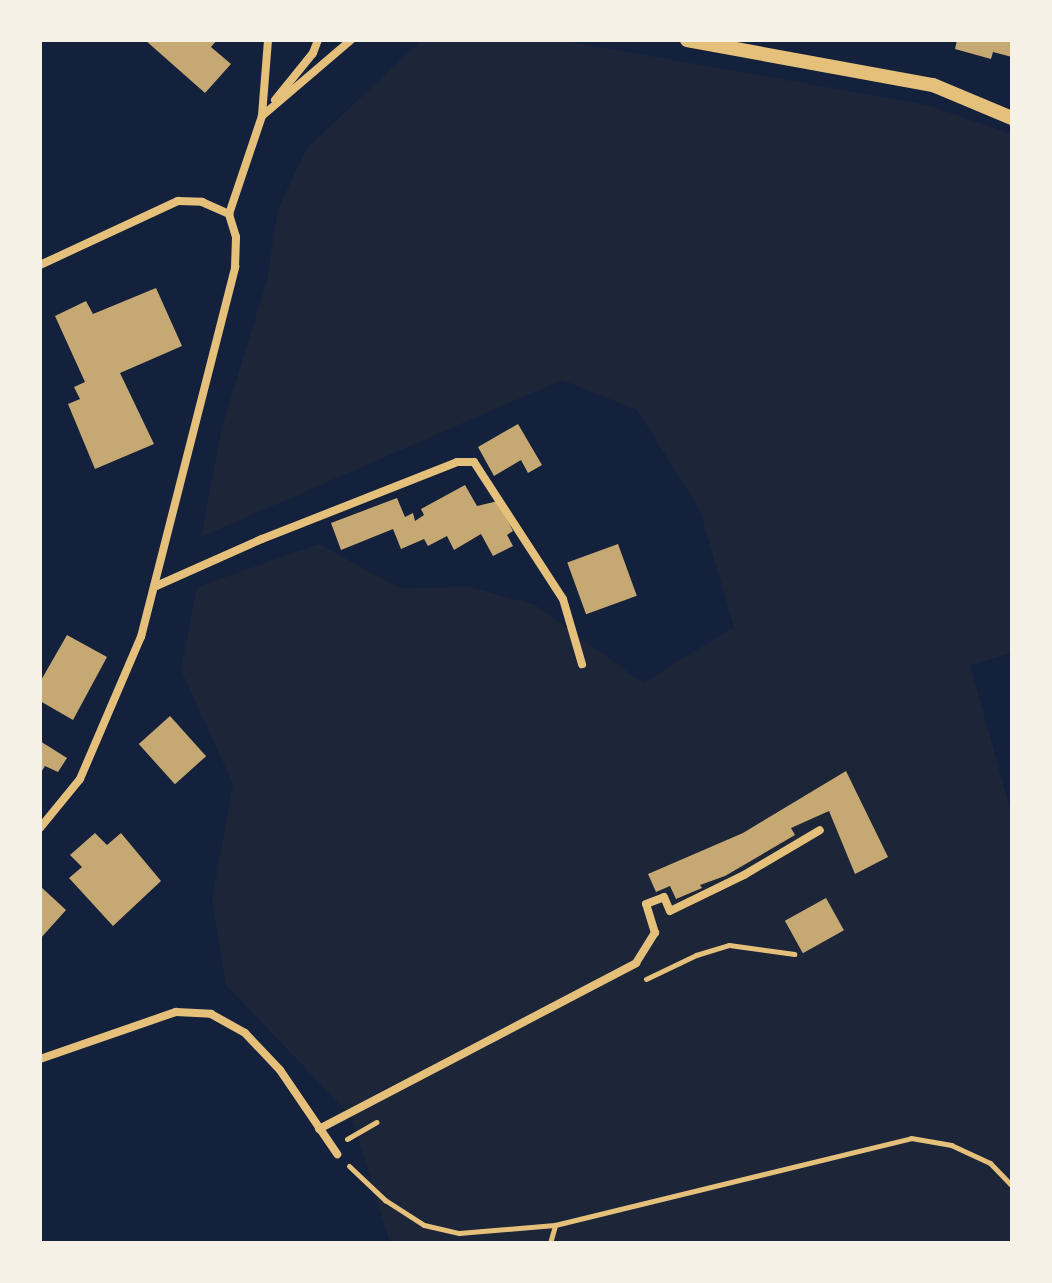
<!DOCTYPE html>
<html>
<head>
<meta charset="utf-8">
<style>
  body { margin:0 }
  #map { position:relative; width:1052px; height:1283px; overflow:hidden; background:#14213d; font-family:Helvetica,sans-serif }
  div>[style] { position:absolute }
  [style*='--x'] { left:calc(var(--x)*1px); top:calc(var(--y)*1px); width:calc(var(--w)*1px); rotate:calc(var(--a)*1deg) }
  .green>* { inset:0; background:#1d2539 }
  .building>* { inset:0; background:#c6a872; transform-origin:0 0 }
  .path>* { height:5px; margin:-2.5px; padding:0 2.5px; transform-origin:2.5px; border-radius:2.5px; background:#e5c07b }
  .minor>* { height:8px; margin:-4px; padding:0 4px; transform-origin:4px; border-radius:4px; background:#e5c07b }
  .tertiary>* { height:14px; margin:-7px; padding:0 7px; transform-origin:7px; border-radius:7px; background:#e5c07b }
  span { translate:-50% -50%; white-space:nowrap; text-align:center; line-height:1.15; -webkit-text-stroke:6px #f6f1e7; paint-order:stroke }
  .frame { position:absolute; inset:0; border:42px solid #f6f1e7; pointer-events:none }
</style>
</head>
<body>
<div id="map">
  <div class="green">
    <div style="clip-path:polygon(422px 40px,560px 40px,927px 105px,1012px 134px,1012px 653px,970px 665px,1012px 816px,1012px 1243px,390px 1243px,352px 1117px,226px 985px,212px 900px,233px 784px,181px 670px,197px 587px,319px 544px,399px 588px,470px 587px,535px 605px,643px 683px,734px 627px,699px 508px,637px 410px,562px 380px,201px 537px,222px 427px,267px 280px,278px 209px,307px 148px)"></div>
  </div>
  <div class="building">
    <div style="clip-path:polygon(145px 40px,217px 40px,211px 47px,231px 64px,205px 93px)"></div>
    <div style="clip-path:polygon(957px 40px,1012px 40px,1012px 57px,993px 52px,991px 59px,955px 49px)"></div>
    <div style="clip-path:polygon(156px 288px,182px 346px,120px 373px,154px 444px,95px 469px,68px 404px,80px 399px,74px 387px,85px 382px,55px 316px,86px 301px,93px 314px)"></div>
    <div style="clip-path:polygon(518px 424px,542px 465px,528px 473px,521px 460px,494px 476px,478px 447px)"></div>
    <div style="clip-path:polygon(465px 485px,477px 506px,498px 501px,513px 531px,507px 535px,513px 546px,493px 556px,481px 534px,454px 550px,447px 536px,428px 546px,424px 539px,401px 549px,393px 529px,341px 550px,331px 523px,397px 498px,405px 517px,413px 513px,415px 521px,424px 515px,421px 509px)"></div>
    <div style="left:618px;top:544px;width:55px;height:54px;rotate:70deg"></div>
    <div style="clip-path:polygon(67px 635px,107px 657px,73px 720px,40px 701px,40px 682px)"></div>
    <div style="left:170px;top:716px;width:54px;height:42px;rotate:48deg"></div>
    <div style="clip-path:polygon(40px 741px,67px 758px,58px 772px,45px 766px,40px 774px)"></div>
    <div style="clip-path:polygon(846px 771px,888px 857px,855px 874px,829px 811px,791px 828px,795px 835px,725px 876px,700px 885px,702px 888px,676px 899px,670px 886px,656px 892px,648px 874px,743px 833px)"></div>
    <div style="clip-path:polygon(95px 833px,107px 845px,121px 833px,161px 881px,113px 926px,69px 878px,82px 867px,70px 855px)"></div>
    <div style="clip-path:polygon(40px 886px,66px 910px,40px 939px)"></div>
    <div style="left:826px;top:898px;width:37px;height:47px;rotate:61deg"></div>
  </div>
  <div class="path">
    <div style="--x:646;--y:979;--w:55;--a:-25.6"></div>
    <div style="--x:696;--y:955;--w:34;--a:-17"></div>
    <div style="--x:729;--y:945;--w:66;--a:7.9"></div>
    <div style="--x:347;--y:1139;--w:34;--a:-30"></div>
    <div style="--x:349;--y:1166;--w:50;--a:43.4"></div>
    <div style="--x:385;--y:1200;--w:46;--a:32.7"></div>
    <div style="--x:424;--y:1225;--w:36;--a:13"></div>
    <div style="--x:459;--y:1233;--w:96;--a:-4.8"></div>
    <div style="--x:555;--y:1225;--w:366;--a:-13.7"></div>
    <div style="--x:911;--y:1138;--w:41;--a:9.9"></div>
    <div style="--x:951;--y:1145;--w:43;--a:24.8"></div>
    <div style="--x:990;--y:1163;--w:32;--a:46"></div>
    <div style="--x:550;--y:1243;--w:19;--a:-74"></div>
  </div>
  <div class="minor">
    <div style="--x:275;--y:100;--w:60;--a:-51"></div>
    <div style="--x:313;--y:53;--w:14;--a:-69"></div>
    <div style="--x:262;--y:115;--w:75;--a:-85.4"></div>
    <div style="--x:40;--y:265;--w:152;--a:-24.9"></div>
    <div style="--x:178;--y:201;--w:24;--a:2"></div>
    <div style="--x:202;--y:202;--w:30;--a:24"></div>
    <div style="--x:154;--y:587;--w:118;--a:-24"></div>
    <div style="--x:262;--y:539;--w:210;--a:-21.5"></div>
    <div style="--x:457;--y:462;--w:17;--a:0"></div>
    <div style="--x:474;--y:462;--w:163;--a:57"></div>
    <div style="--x:563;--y:599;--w:68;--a:73.7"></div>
    <div style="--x:40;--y:828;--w:63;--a:-50.8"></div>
    <div style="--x:80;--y:779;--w:155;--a:-66.8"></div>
    <div style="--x:141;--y:637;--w:382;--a:-75.7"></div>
    <div style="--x:235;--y:267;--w:30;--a:-88"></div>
    <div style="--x:236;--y:237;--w:24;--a:-107"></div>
    <div style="--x:229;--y:214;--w:103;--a:-71.4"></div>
    <div style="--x:262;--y:116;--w:117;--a:-40.5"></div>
    <div style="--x:40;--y:1059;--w:144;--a:-19.1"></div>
    <div style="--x:176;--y:1012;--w:35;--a:3"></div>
    <div style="--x:211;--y:1014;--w:39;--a:29"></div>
    <div style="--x:245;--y:1033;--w:51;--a:46.6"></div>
    <div style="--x:280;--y:1070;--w:102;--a:55.8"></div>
    <div style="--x:319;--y:1129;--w:358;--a:-27.6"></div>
    <div style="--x:636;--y:963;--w:36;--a:-58"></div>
    <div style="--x:655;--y:933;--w:30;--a:-107"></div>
    <div style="--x:646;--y:904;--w:19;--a:-21"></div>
    <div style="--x:664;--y:897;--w:15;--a:67"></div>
    <div style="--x:670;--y:911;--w:82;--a:-25.9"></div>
    <div style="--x:744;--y:875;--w:88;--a:-30.6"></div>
  </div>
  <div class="tertiary">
    <div style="--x:687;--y:40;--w:250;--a:10.4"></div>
    <div style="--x:933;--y:85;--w:86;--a:22.7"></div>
  </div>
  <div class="frame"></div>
</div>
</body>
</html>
